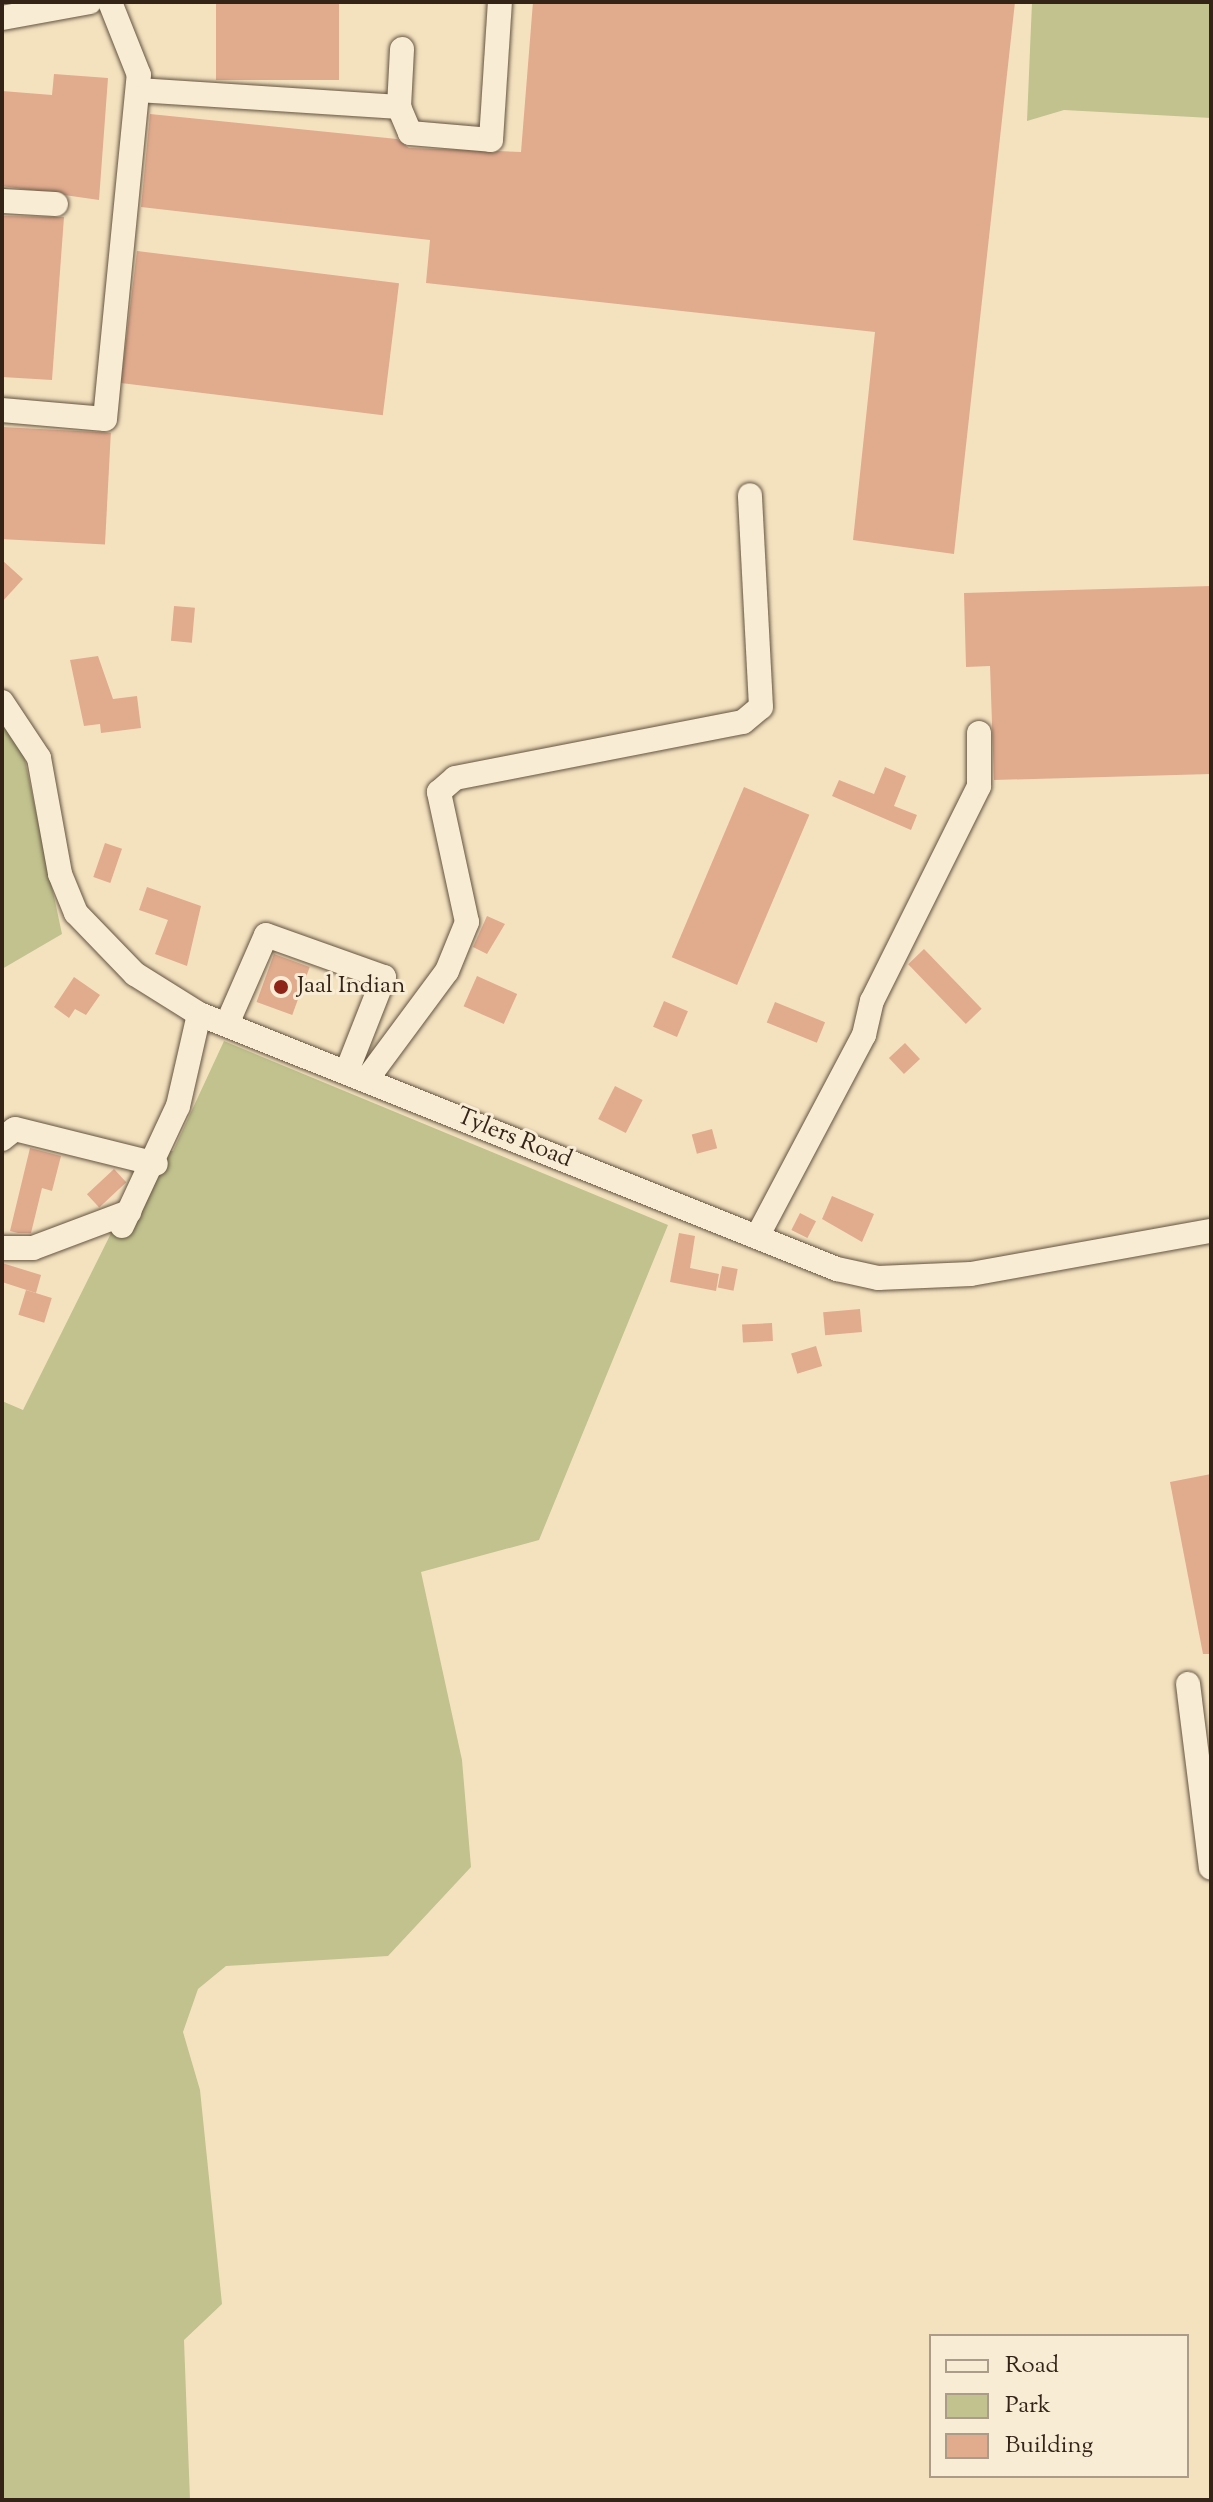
<!DOCTYPE html>
<html>
<head>
<meta charset="utf-8">
<style>
  body { margin:0 }
  #map { position:relative; width:1213px; height:2502px; overflow:hidden; background:#f4e2bf; font-family:"Sorts Mill Goudy",serif }
  div>[style] { position:absolute }
  [style*='--x'] { left:calc(var(--x)*1px); top:calc(var(--y)*1px); width:calc(var(--w)*1px); rotate:calc(var(--a)*1deg) }
  .green>* { inset:0; background:#c1c28e }
  .building>* { inset:0; background:#e1ab8e; transform-origin:0 0 }
  .roads { filter:drop-shadow(0 0 2px #645441) drop-shadow(0 0 2px #645441) }
  .minor>* { height:24px; margin:-12px; padding:0 12px; transform-origin:12px; border-radius:12px; background:#f8ecd5 }
  .dots>* { width:22px; height:22px; translate:-50% -50%; box-sizing:border-box; border:4px solid #f8ecd5; border-radius:50% }
  span { translate:-50% -50%; white-space:nowrap; text-align:center; line-height:1.15; -webkit-text-stroke:6px #f8ecd5; paint-order:stroke }
  .poi-label { font-size:24px; color:#342417 }
  .left { translate:0 -50%; text-align:left }
  .street-label { font-size:24px; color:#342417 }
  .frame { position:absolute; inset:0; border:4px solid #342417; pointer-events:none }
  .legend { position:absolute; left:929px; top:2334px; width:260px; height:144px; box-sizing:border-box; background:#f8ecd5; border:2px solid #aa9c89; margin:0; padding:10px 14px; list-style:none; font-size:24px; color:#342417 }
  .legend li { display:flex; align-items:center; gap:16px; height:40px }
  .legend b { width:40px; border:2px solid #aa9c89 }
</style>
</head>
<body>
<div id="map">
  <div class="green">
    <div style="clip-path:polygon(1032px 2px,1211px 2px,1211px 118px,1064px 110px,1027px 121px)"></div>
    <div style="clip-path:polygon(2px 725px,22px 746px,62px 934px,2px 969px)"></div>
    <div style="clip-path:polygon(224px 1041px,668px 1225px,539px 1540px,421px 1572px,462px 1760px,471px 1867px,388px 1956px,226px 1966px,198px 1989px,183px 2032px,200px 2090px,222px 2304px,184px 2340px,190px 2500px,2px 2500px,2px 1401px,23px 1410px,153px 1149px,173px 1151px)"></div>
  </div>
  <div class="building">
    <div style="left:216px;top:2px;width:123px;height:78px"></div>
    <div style="clip-path:polygon(533px 2px,1015px 2px,954px 554px,853px 540px,875px 332px,426px 283px,430px 240px,141px 207px,150px 114px,397px 139px,409px 148px,521px 152px)"></div>
    <div style="clip-path:polygon(54px 74px,108px 78px,99px 200px,2px 186px,2px 91px,52px 95px)"></div>
    <div style="clip-path:polygon(2px 216px,64px 217px,52px 380px,2px 377px)"></div>
    <div style="left:137px;top:251px;width:264px;height:133px;rotate:7deg"></div>
    <div style="left:2px;top:427px;width:109px;height:112px;rotate:3deg"></div>
    <div style="clip-path:polygon(2px 560px,23px 579px,2px 602px)"></div>
    <div style="clip-path:polygon(1211px 586px,1211px 774px,994px 780px,990px 666px,966px 667px,964px 593px)"></div>
    <div style="left:174px;top:606px;width:21px;height:35px;rotate:5deg"></div>
    <div style="clip-path:polygon(98px 656px,113px 699px,137px 696px,141px 728px,101px 733px,100px 724px,84px 726px,70px 660px)"></div>
    <div style="clip-path:polygon(885px 767px,906px 776px,894px 806px,917px 815px,911px 830px,832px 796px,839px 780px,874px 794px)"></div>
    <div style="left:744px;top:787px;width:71px;height:185px;rotate:23deg"></div>
    <div style="left:105px;top:843px;width:18px;height:36px;rotate:19deg"></div>
    <div style="clip-path:polygon(147px 887px,201px 906px,187px 966px,155px 954px,168px 920px,139px 910px)"></div>
    <div style="clip-path:polygon(487px 916px,505px 924px,487px 954px,473px 947px)"></div>
    <div style="left:924px;top:949px;width:83px;height:22px;rotate:46deg"></div>
    <div style="left:274px;top:954px;width:38px;height:51px;rotate:20deg"></div>
    <div style="left:477px;top:976px;width:44px;height:33px;rotate:24deg"></div>
    <div style="clip-path:polygon(74px 977px,100px 995px,86px 1015px,75px 1009px,69px 1018px,54px 1007px)"></div>
    <div style="left:664px;top:1001px;width:26px;height:28px;rotate:23deg"></div>
    <div style="left:775px;top:1002px;width:54px;height:22px;rotate:22deg"></div>
    <div style="left:905px;top:1043px;width:22px;height:22px;rotate:47deg"></div>
    <div style="left:615px;top:1086px;width:31px;height:37px;rotate:27deg"></div>
    <div style="left:712px;top:1129px;width:20px;height:21px;rotate:75deg"></div>
    <div style="clip-path:polygon(30px 1148px,61px 1156px,52px 1191px,42px 1188px,31px 1233px,18px 1233px,10px 1231px)"></div>
    <div style="left:114px;top:1169px;width:18px;height:37px;rotate:47deg"></div>
    <div style="clip-path:polygon(832px 1196px,874px 1214px,862px 1242px,822px 1219px)"></div>
    <div style="left:800px;top:1213px;width:18px;height:19px;rotate:27deg"></div>
    <div style="clip-path:polygon(679px 1233px,695px 1236px,690px 1268px,719px 1274px,716px 1291px,670px 1282px)"></div>
    <div style="clip-path:polygon(2px 1263px,41px 1275px,36px 1293px,2px 1282px)"></div>
    <div style="left:722px;top:1266px;width:16px;height:22px;rotate:11deg"></div>
    <div style="left:26px;top:1290px;width:27px;height:26px;rotate:17deg"></div>
    <div style="left:860px;top:1309px;width:23px;height:37px;rotate:85deg"></div>
    <div style="left:772px;top:1323px;width:18px;height:30px;rotate:87deg"></div>
    <div style="left:816px;top:1346px;width:21px;height:26px;rotate:73deg"></div>
    <div style="clip-path:polygon(1211px 1474px,1211px 1654px,1203px 1654px,1170px 1482px)"></div>
  </div>
  <div class="roads">
    <div class="minor">
      <div style="--x:2;--y:18;--w:89;--a:-10.3"></div>
      <div style="--x:138;--y:90;--w:262;--a:3.7"></div>
      <div style="--x:399;--y:107;--w:58;--a:-87"></div>
      <div style="--x:399;--y:107;--w:28;--a:67"></div>
      <div style="--x:410;--y:133;--w:81;--a:4.9"></div>
      <div style="--x:491;--y:140;--w:138;--a:-86.3"></div>
      <div style="--x:2;--y:201;--w:54;--a:3.2"></div>
      <div style="--x:2;--y:410;--w:103;--a:5"></div>
      <div style="--x:105;--y:419;--w:346;--a:-84.4"></div>
      <div style="--x:139;--y:75;--w:79;--a:-111.7"></div>
      <div style="--x:2;--y:702;--w:67;--a:56.5"></div>
      <div style="--x:39;--y:758;--w:118;--a:79.7"></div>
      <div style="--x:60;--y:874;--w:42;--a:67.7"></div>
      <div style="--x:76;--y:913;--w:85;--a:46"></div>
      <div style="--x:135;--y:974;--w:75;--a:32"></div>
      <div style="--x:199;--y:1014;--w:687;--a:21.79"></div>
      <div style="--x:837;--y:1269;--w:42;--a:12.4"></div>
      <div style="--x:878;--y:1278;--w:93;--a:-2.5"></div>
      <div style="--x:971;--y:1274;--w:244;--a:-10.2"></div>
      <div style="--x:227;--y:1024;--w:97;--a:-66.3"></div>
      <div style="--x:266;--y:935;--w:125;--a:19.6"></div>
      <div style="--x:384;--y:977;--w:101;--a:111.5"></div>
      <div style="--x:367;--y:1079;--w:134;--a:-53.5"></div>
      <div style="--x:447;--y:971;--w:53;--a:-67.8"></div>
      <div style="--x:467;--y:922;--w:133;--a:-102.2"></div>
      <div style="--x:439;--y:792;--w:21;--a:-41"></div>
      <div style="--x:455;--y:778;--w:293;--a:-11"></div>
      <div style="--x:743;--y:722;--w:23;--a:-40"></div>
      <div style="--x:761;--y:707;--w:212;--a:-93"></div>
      <div style="--x:2;--y:1139;--w:16;--a:-38"></div>
      <div style="--x:15;--y:1129;--w:145;--a:13.9"></div>
      <div style="--x:122;--y:1226;--w:132;--a:-65"></div>
      <div style="--x:178;--y:1106;--w:94;--a:-77.1"></div>
      <div style="--x:757;--y:1237;--w:229;--a:-62.1"></div>
      <div style="--x:864;--y:1035;--w:35;--a:-77"></div>
      <div style="--x:872;--y:1001;--w:240;--a:-63.5"></div>
      <div style="--x:979;--y:786;--w:53;--a:-90"></div>
      <div style="--x:2;--y:1248;--w:31;--a:0"></div>
      <div style="--x:33;--y:1248;--w:103;--a:-20.6"></div>
      <div style="--x:1188;--y:1684;--w:185;--a:82.9"></div>
    </div>
  </div>
  <div class="dots">
    <div style="left:281px;top:987px;background:#8f2418"></div>
  </div>
  <div class="poi-label">
    <span class="left" style="left:297px;top:987px">Jaal Indian</span>
  </div>
  <div class="street-label">
    <span style="left:514px;top:1139px;rotate:22deg">Tylers Road</span>
  </div>
  <div class="frame"></div>
  <ul class="legend">
  <li><b style="height:10px;background:#f8ecd5"></b>Road</li>
  <li><b style="height:22px;background:#c1c28e"></b>Park</li>
  <li><b style="height:22px;background:#e1ab8e"></b>Building</li>
  </ul>
</div>
</body>
</html>
